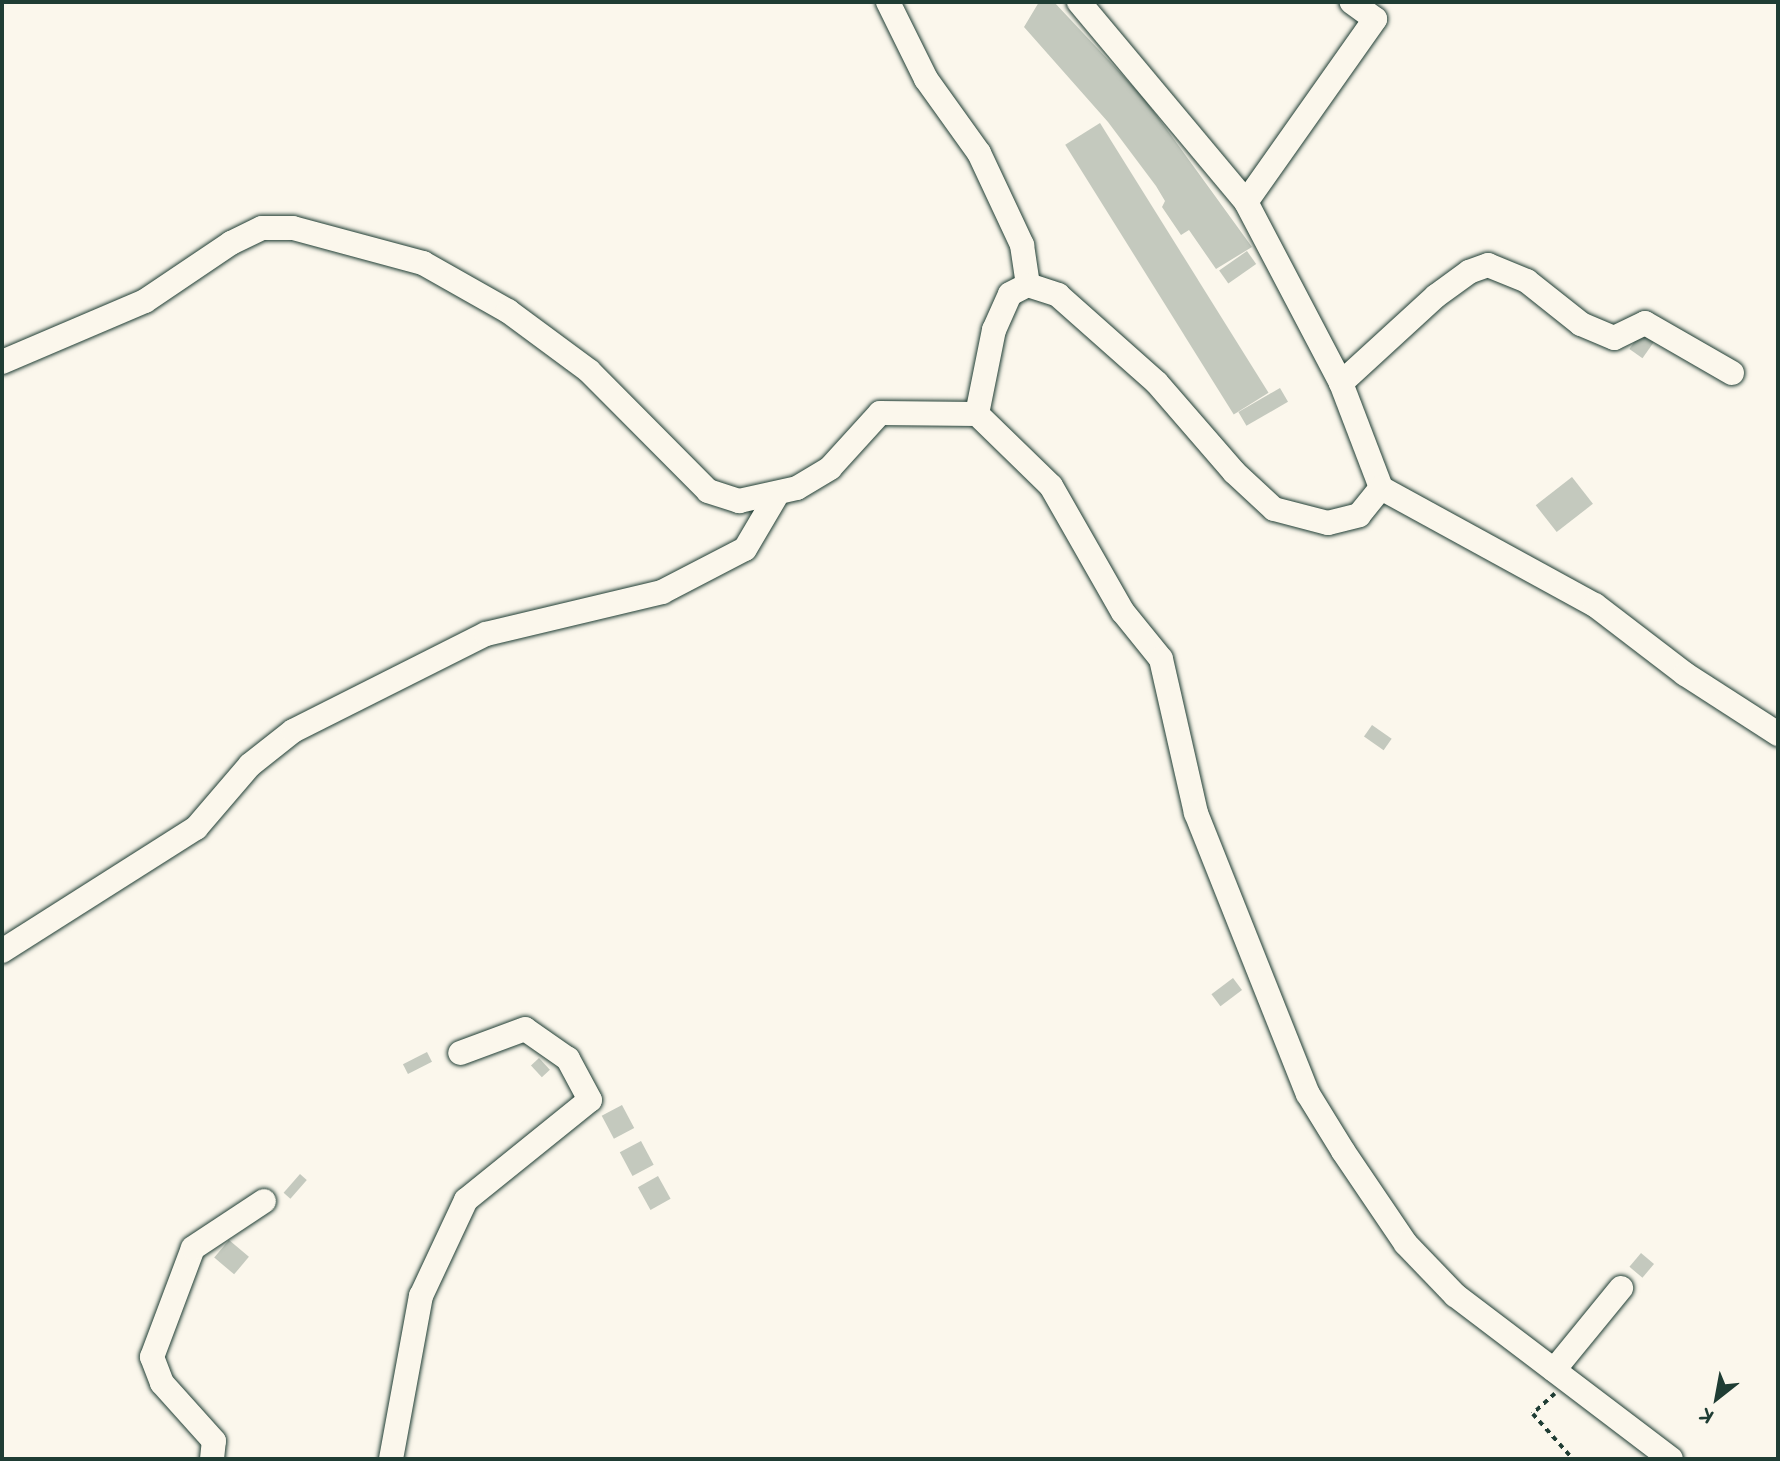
<!DOCTYPE html>
<html>
<head>
<meta charset="utf-8">
<style>
  body { margin:0 }
  #map { position:relative; width:1780px; height:1461px; overflow:hidden; background:#fbf7ec; font-family:Mali,sans-serif }
  div>[style] { position:absolute }
  [style*='--x'] { left:calc(var(--x)*1px); top:calc(var(--y)*1px); width:calc(var(--w)*1px); rotate:calc(var(--a)*1deg) }
  .building>* { inset:0; background:#c4c9be; transform-origin:0 0 }
  .path>* { height:3.5px; margin-top:-1.75px; transform-origin:0; background:repeating-linear-gradient(90deg,#1f3d34 0 5px,transparent 0 10px) }
  .roads { filter:drop-shadow(0 0 2px #1f3d34) drop-shadow(0 0 2px #1f3d34) }
  .minor>* { height:24px; margin:-12px; padding:0 12px; transform-origin:12px; border-radius:12px; background:#fbf7ec }
  span { translate:-50% -50%; white-space:nowrap; text-align:center; line-height:1.15; -webkit-text-stroke:5px #fbf7ec; paint-order:stroke }
  .frame { position:absolute; inset:0; border:4px solid #1f3d34; pointer-events:none }
  .north { position:absolute; left:1682px; top:1363px; width:70px; height:70px; -webkit-text-stroke:5px #fbf7ec; paint-order:stroke; rotate:211deg; font-size:19px; font-weight:700; line-height:28px; text-align:center; color:#1f3d34 }
  .north::after { content:''; display:block; margin:auto; width:24px; height:32px; background:#1f3d34; clip-path:polygon(50% 0,100% 100%,50% 72%,0 100%) }
</style>
</head>
<body>
<div id="map">
  <div class="building">
    <div style="clip-path:polygon(1039px 2px,1054px 2px,1144px 98px,1252px 247px,1216px 269px,1189px 230px,1181px 235px,1162px 207px,1165px 201px,1156px 186px,1108px 122px,1024px 27px)"></div>
    <div style="left:1100px;top:123px;width:318px;height:41px;rotate:58deg"></div>
    <div style="left:1247px;top:251px;width:16px;height:34px;rotate:55deg"></div>
    <div style="left:1642px;top:331px;width:16px;height:22px;rotate:35deg"></div>
    <div style="left:1280px;top:388px;width:16px;height:48px;rotate:60deg"></div>
    <div style="left:1572px;top:477px;width:34px;height:46px;rotate:52deg"></div>
    <div style="left:1372px;top:725px;width:24px;height:14px;rotate:35deg"></div>
    <div style="left:1233px;top:978px;width:15px;height:27px;rotate:53deg"></div>
    <div style="left:427px;top:1052px;width:11px;height:27px;rotate:63deg"></div>
    <div style="left:539px;top:1058px;width:16px;height:11px;rotate:47deg"></div>
    <div style="left:622px;top:1105px;width:26px;height:23px;rotate:62deg"></div>
    <div style="left:641px;top:1141px;width:27px;height:24px;rotate:62deg"></div>
    <div style="left:300px;top:1174px;width:9px;height:25px;rotate:41deg"></div>
    <div style="left:658px;top:1176px;width:26px;height:23px;rotate:61deg"></div>
    <div style="left:229px;top:1240px;width:26px;height:23px;rotate:40deg"></div>
    <div style="left:1641px;top:1253px;width:17px;height:18px;rotate:40deg"></div>
  </div>
  <div class="path">
    <div style="--x:1555;--y:1394;--w:30;--a:138"></div>
    <div style="--x:1533;--y:1414;--w:60;--a:48.4"></div>
  </div>
  <div class="roads">
    <div class="minor">
      <div style="--x:888;--y:2;--w:86;--a:63.7"></div>
      <div style="--x:926;--y:79;--w:91;--a:54.4"></div>
      <div style="--x:979;--y:153;--w:102;--a:64.9"></div>
      <div style="--x:1022;--y:245;--w:40;--a:81.5"></div>
      <div style="--x:1079;--y:2;--w:261;--a:50.1"></div>
      <div style="--x:2;--y:362;--w:155;--a:-23.1"></div>
      <div style="--x:145;--y:301;--w:104;--a:-34"></div>
      <div style="--x:231;--y:243;--w:34;--a:-26"></div>
      <div style="--x:262;--y:228;--w:31;--a:0"></div>
      <div style="--x:293;--y:228;--w:135;--a:15.1"></div>
      <div style="--x:423;--y:263;--w:98;--a:29.5"></div>
      <div style="--x:508;--y:311;--w:101;--a:36.5"></div>
      <div style="--x:589;--y:371;--w:169;--a:45.2"></div>
      <div style="--x:708;--y:491;--w:33;--a:18"></div>
      <div style="--x:739;--y:501;--w:59;--a:-12.6"></div>
      <div style="--x:797;--y:488;--w:39;--a:-31"></div>
      <div style="--x:830;--y:468;--w:74;--a:-47.7"></div>
      <div style="--x:880;--y:413;--w:97;--a:0.6"></div>
      <div style="--x:977;--y:414;--w:103;--a:44.2"></div>
      <div style="--x:1051;--y:486;--w:145;--a:60.3"></div>
      <div style="--x:1123;--y:612;--w:60;--a:51"></div>
      <div style="--x:1161;--y:659;--w:158;--a:77.2"></div>
      <div style="--x:1196;--y:813;--w:302;--a:68.3"></div>
      <div style="--x:1308;--y:1094;--w:67;--a:58.4"></div>
      <div style="--x:1343;--y:1151;--w:112;--a:55.9"></div>
      <div style="--x:1406;--y:1244;--w:71;--a:46.1"></div>
      <div style="--x:1455;--y:1295;--w:271;--a:37.2"></div>
      <div style="--x:1732;--y:373;--w:100;--a:-150.1"></div>
      <div style="--x:1645;--y:323;--w:34;--a:154"></div>
      <div style="--x:1614;--y:338;--w:36;--a:-157"></div>
      <div style="--x:1581;--y:324;--w:69;--a:-141.5"></div>
      <div style="--x:1527;--y:281;--w:42;--a:-157.7"></div>
      <div style="--x:1488;--y:265;--w:20;--a:160"></div>
      <div style="--x:1469;--y:272;--w:41;--a:144"></div>
      <div style="--x:1436;--y:296;--w:129;--a:137.5"></div>
      <div style="--x:1341;--y:383;--w:112;--a:69.1"></div>
      <div style="--x:1381;--y:488;--w:244;--a:28.7"></div>
      <div style="--x:1595;--y:605;--w:113;--a:37.5"></div>
      <div style="--x:1685;--y:674;--w:111;--a:32.8"></div>
      <div style="--x:1341;--y:383;--w:204;--a:-117.7"></div>
      <div style="--x:1246;--y:202;--w:224;--a:-54.8"></div>
      <div style="--x:1375;--y:19;--w:29;--a:-144"></div>
      <div style="--x:977;--y:414;--w:86;--a:-78.6"></div>
      <div style="--x:994;--y:330;--w:39;--a:-66"></div>
      <div style="--x:1010;--y:294;--w:20;--a:-27"></div>
      <div style="--x:1028;--y:285;--w:32;--a:18"></div>
      <div style="--x:1058;--y:295;--w:132;--a:41.6"></div>
      <div style="--x:1157;--y:383;--w:118;--a:49.1"></div>
      <div style="--x:1234;--y:472;--w:54;--a:42.8"></div>
      <div style="--x:1274;--y:509;--w:56;--a:14.5"></div>
      <div style="--x:1328;--y:523;--w:32;--a:-14"></div>
      <div style="--x:1359;--y:515;--w:35;--a:-51"></div>
      <div style="--x:2;--y:951;--w:230;--a:-32.4"></div>
      <div style="--x:196;--y:828;--w:83;--a:-49.4"></div>
      <div style="--x:250;--y:765;--w:55;--a:-38.3"></div>
      <div style="--x:293;--y:731;--w:216;--a:-26.7"></div>
      <div style="--x:486;--y:634;--w:181;--a:-13.4"></div>
      <div style="--x:662;--y:592;--w:93;--a:-27.4"></div>
      <div style="--x:745;--y:549;--w:65;--a:-59.5"></div>
      <div style="--x:1554;--y:1370;--w:106;--a:-50.7"></div>
      <div style="--x:212;--y:1459;--w:18;--a:-84"></div>
      <div style="--x:214;--y:1441;--w:78;--a:-131.9"></div>
      <div style="--x:162;--y:1383;--w:28;--a:-111"></div>
      <div style="--x:152;--y:1357;--w:116;--a:-69.4"></div>
      <div style="--x:193;--y:1248;--w:85;--a:-33.5"></div>
      <div style="--x:391;--y:1459;--w:166;--a:-79.6"></div>
      <div style="--x:421;--y:1296;--w:106;--a:-64.9"></div>
      <div style="--x:466;--y:1200;--w:159;--a:-38.9"></div>
      <div style="--x:590;--y:1100;--w:47;--a:-118.2"></div>
      <div style="--x:568;--y:1059;--w:52;--a:-145.1"></div>
      <div style="--x:525;--y:1029;--w:69;--a:159.7"></div>
    </div>
  </div>
  <div class="frame"></div>
  <div class="north">K</div>
</div>
</body>
</html>
